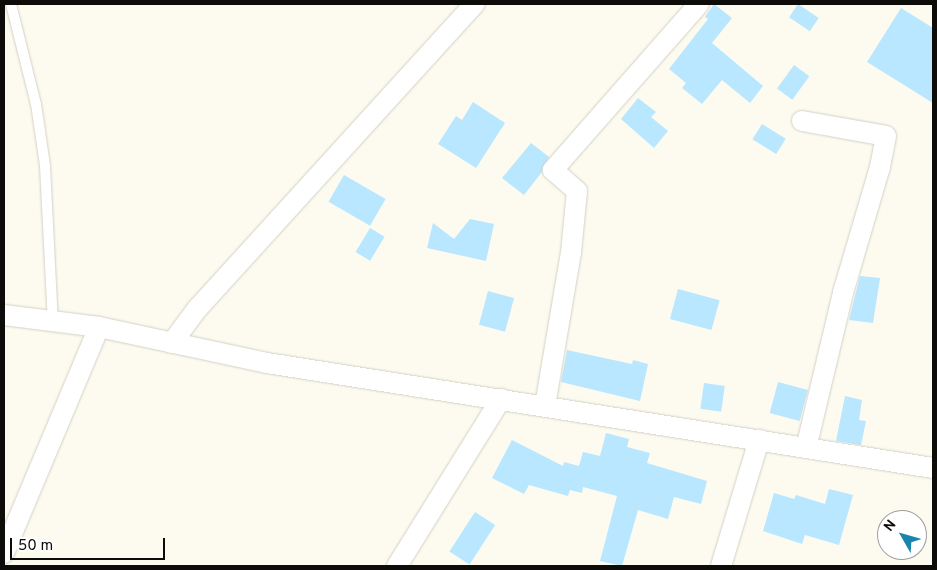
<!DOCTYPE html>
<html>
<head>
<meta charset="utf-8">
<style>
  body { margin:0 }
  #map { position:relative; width:937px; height:570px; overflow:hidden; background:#fdfbef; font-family:Overpass,sans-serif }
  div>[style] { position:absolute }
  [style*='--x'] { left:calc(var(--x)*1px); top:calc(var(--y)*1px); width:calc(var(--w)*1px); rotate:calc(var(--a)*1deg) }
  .building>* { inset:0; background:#b8e7ff; transform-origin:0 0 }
  .roads { filter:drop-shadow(0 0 1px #d2d1c5) drop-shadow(0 0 1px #d2d1c5) }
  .service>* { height:10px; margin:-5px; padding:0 5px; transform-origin:5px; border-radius:5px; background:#fff }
  .minor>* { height:20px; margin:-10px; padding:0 10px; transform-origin:10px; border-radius:10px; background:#fff }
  span { translate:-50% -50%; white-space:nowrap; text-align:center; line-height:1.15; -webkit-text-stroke:4.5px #fff; paint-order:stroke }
  .frame { position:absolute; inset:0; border:5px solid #0d0c08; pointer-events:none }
  .north { position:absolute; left:877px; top:510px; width:50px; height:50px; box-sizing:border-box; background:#fff; border:1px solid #9e9e9c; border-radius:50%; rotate:308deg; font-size:14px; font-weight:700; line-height:20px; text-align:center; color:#0d0c08 }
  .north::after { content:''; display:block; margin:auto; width:18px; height:22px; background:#1985ad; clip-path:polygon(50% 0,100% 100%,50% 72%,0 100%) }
  .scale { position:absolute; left:10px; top:538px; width:155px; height:22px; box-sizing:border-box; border:2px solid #0d0c08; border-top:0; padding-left:6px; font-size:15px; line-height:18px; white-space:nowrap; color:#0d0c08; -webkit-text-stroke:4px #fff; paint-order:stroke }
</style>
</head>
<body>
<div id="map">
  <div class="building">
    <div style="clip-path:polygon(714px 4px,732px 18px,712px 43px,763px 86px,750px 103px,722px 80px,702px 104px,682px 88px,686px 83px,669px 69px,708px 19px,705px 17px)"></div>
    <div style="left:798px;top:4px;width:25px;height:16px;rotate:34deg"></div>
    <div style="clip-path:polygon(901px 8px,933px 28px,933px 103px,867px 62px)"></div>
    <div style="left:794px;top:65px;width:19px;height:29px;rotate:36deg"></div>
    <div style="clip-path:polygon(638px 98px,656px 112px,651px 117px,668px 131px,654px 148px,621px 119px)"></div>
    <div style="clip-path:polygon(473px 102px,505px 123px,476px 168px,438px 144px,456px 116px,462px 120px)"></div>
    <div style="left:762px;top:124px;width:28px;height:18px;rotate:32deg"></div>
    <div style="clip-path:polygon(531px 143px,549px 157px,542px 172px,524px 195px,502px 178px)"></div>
    <div style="left:344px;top:175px;width:48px;height:31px;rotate:30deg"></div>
    <div style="clip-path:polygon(470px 219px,494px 224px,486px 261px,427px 248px,433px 223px,454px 239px)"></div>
    <div style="left:370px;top:228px;width:17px;height:28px;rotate:31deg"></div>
    <div style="clip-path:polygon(860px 276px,880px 278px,873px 323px,849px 320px)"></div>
    <div style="left:678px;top:289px;width:43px;height:31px;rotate:15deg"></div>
    <div style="left:488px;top:291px;width:27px;height:35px;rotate:15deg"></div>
    <div style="clip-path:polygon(567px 350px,632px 364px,633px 360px,648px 364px,640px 401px,561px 382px)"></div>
    <div style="left:778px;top:382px;width:31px;height:32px;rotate:15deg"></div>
    <div style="left:704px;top:383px;width:21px;height:26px;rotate:8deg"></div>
    <div style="clip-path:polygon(845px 396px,862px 400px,859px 420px,866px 421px,861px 445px,836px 441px)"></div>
    <div style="clip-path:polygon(606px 433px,629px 439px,627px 447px,650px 453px,647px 463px,707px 481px,701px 504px,674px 497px,668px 519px,638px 510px,622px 566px,600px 561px,617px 496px,583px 487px,582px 493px,570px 490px,568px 496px,529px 485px,524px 494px,492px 478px,512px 440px,563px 466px,564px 462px,579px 466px,583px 452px,600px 456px)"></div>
    <div style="clip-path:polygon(829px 489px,853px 495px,839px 545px,805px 535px,802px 544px,763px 531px,774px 493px,794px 499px,796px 495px,825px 504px)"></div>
    <div style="left:475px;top:512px;width:24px;height:47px;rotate:33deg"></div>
  </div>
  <div class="roads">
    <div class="service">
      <div style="--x:11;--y:4;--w:103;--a:76"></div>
      <div style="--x:36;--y:104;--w:63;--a:81.7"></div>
      <div style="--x:45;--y:166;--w:156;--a:87.1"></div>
    </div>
    <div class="minor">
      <div style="--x:802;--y:121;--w:85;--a:10.1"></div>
      <div style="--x:886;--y:136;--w:32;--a:101"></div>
      <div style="--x:880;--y:167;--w:131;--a:106.4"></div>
      <div style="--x:843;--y:293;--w:159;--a:103.4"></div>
      <div style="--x:4;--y:315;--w:96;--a:7.2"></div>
      <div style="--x:99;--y:327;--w:172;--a:12.1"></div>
      <div style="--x:267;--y:363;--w:674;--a:8.96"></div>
      <div style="--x:172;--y:343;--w:42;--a:-53.7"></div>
      <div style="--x:197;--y:309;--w:413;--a:-47.7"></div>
      <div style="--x:545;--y:406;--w:155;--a:-80.4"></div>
      <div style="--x:571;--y:253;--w:62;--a:-84.5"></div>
      <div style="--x:577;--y:191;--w:32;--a:-139"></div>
      <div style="--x:553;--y:170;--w:221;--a:-48.7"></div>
      <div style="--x:4;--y:553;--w:245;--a:-67.2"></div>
      <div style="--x:397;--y:566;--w:197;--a:-58.1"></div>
      <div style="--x:721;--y:566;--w:132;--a:-73.2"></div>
    </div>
  </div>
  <div class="frame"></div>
  <div class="north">N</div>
  <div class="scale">50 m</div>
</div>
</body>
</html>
